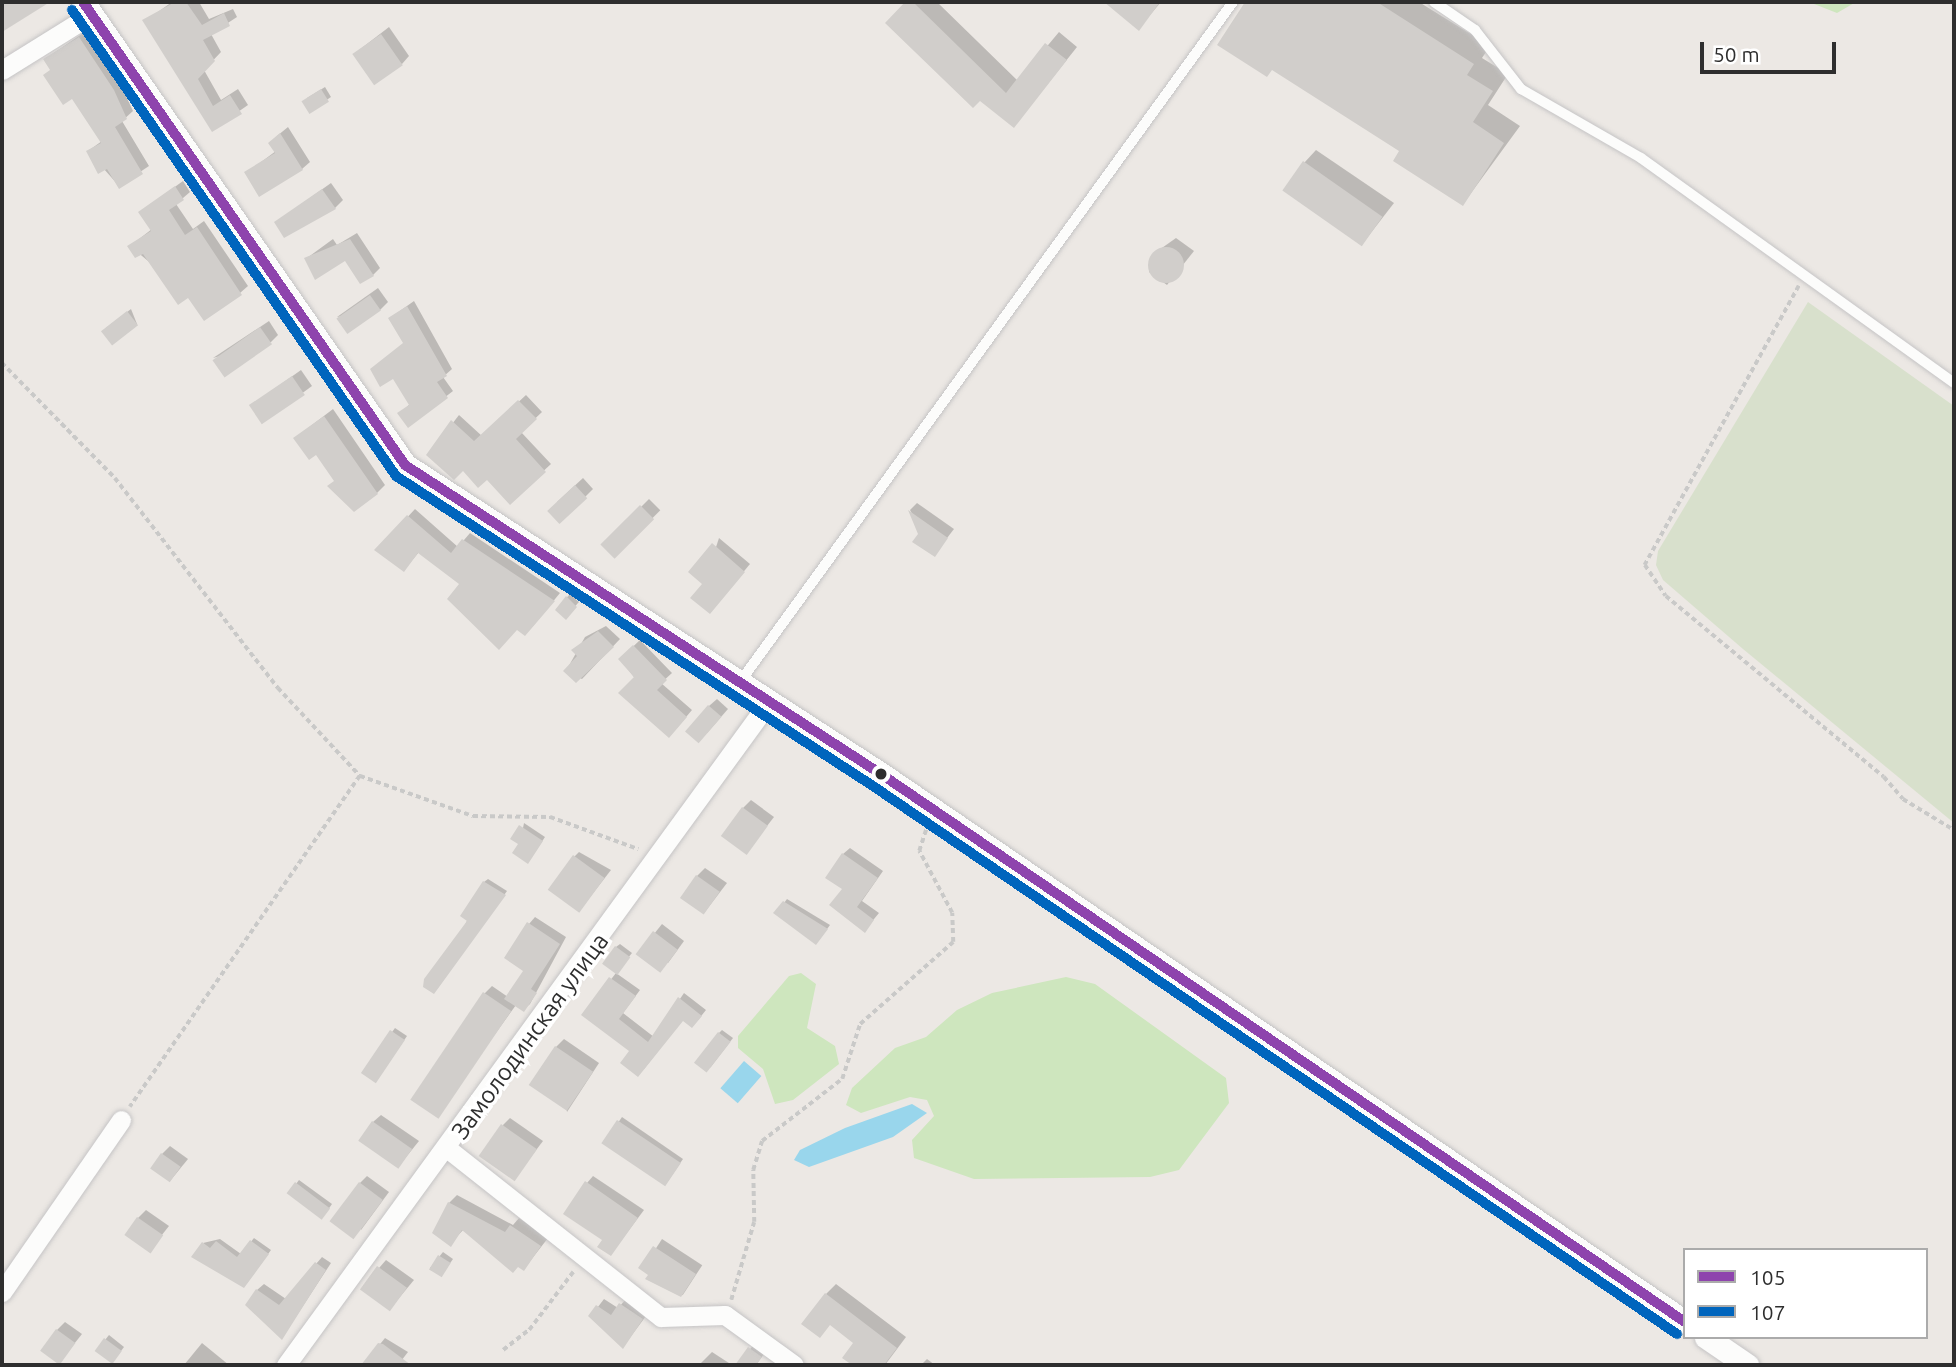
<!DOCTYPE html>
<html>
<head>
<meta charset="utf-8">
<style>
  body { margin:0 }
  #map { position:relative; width:1956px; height:1367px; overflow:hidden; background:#ece8e4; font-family:Ubuntu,sans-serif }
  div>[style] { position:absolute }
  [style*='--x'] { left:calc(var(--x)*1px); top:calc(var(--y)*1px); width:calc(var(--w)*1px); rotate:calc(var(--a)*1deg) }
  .green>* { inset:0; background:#cee6be }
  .cemetery>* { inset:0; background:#d8e0cc }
  .water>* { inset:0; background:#99d6ec; transform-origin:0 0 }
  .shadow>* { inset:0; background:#0003; transform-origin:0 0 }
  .building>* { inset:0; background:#d1cecb; transform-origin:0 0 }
  .round { border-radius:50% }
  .path>* { height:3.5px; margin-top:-1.75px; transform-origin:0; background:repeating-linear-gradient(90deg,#c9c9c8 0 5px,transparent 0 8.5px) }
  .roads { filter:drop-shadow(0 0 2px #c5c4c5) drop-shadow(0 0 2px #c5c4c5) }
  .service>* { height:10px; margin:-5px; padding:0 5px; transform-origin:5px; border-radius:5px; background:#fcfcfb }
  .minor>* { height:19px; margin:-9.5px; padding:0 9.5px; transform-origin:9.5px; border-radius:9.5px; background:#fcfcfb }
  .tertiary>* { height:23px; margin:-11.5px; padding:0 11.5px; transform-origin:11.5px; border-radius:11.5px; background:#fcfcfb }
  .bus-1>* { height:10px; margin:-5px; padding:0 5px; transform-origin:5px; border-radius:5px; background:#8e44ad }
  .bus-2>* { height:10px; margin:-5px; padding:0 5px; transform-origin:5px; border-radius:5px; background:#0065bd }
  .dots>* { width:19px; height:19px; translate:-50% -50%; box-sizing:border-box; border:4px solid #fff; border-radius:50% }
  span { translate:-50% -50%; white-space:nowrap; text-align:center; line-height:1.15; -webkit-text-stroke:7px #fff; paint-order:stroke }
  .street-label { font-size:24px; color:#2e2e2e }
  .frame { position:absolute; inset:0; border:4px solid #2e2e2e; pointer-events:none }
  .legend { position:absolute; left:1683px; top:1248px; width:245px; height:91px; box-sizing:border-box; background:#fff; border:2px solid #ababab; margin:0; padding:9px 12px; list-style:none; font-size:21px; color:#2e2e2e }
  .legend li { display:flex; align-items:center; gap:14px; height:35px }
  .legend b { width:35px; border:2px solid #ababab }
  .scale { position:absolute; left:1700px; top:42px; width:136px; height:32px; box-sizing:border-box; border:4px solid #2e2e2e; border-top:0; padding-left:9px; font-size:21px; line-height:24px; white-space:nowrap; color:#2e2e2e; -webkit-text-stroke:5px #fff; paint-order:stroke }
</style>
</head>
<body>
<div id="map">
  <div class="green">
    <div style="clip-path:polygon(1809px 2px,1856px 2px,1837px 13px)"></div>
    <div style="clip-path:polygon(801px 973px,816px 984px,807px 1028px,835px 1046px,839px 1064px,793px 1100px,775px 1104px,763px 1069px,738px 1048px,738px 1036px,789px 976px)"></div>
    <div style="clip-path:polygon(1066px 977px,1095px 984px,1226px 1078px,1229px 1103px,1179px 1170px,1150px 1177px,974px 1179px,914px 1158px,912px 1140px,934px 1116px,927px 1100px,910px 1097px,861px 1113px,846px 1105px,852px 1088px,895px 1048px,926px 1037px,957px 1010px,992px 993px)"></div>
  </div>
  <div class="cemetery">
    <div style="clip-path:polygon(1808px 302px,1954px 406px,1954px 823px,1743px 649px,1663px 580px,1656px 565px,1658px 551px)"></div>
  </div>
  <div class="water">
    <div style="left:744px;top:1061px;width:23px;height:36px;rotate:41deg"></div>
    <div style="clip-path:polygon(912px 1104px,927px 1113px,893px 1137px,809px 1167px,794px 1160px,800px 1150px,845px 1128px)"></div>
  </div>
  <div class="shadow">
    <div style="clip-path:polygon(172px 2px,199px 2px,209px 19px,233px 9px,237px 17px,211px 34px,221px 52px,204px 70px,221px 100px,238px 89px,248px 105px,212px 130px,145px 21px)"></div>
    <div style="clip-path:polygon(908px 2px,937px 2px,1018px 81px,1059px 32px,1077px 47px,1014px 126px,887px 23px)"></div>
    <div style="clip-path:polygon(1105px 2px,1161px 2px,1139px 28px)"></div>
    <div style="clip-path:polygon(1247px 2px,1419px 2px,1490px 46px,1482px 58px,1508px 74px,1488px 105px,1520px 126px,1463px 204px,1401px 151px,1273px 69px,1220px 44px)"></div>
    <div style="clip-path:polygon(389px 27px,409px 56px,402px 64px,354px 54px)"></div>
    <div style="clip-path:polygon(86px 31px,120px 83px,133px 111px,122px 121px,149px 166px,119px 186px,88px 151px,102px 141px,45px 59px)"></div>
    <div style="clip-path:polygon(325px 87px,331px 97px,310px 111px,307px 98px)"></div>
    <div style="clip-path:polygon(288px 127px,310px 162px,302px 169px,246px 173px,276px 151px,277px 136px)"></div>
    <div style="clip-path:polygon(1316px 150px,1394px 203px,1363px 243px,1304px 163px)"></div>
    <div style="clip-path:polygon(183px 181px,190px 192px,176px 204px,193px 229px,204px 221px,248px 286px,240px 293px,189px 295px,130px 246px,152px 229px,140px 212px)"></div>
    <div style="clip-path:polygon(331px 183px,343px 200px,335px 208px,276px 222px)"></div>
    <div style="clip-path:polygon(357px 233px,380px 268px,373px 275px,345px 259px,307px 258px,333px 239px,337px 245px)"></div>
    <div style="clip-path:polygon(1176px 238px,1194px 251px,1167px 285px,1149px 272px,1159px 250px)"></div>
    <div style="clip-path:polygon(378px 288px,388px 302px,380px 310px,337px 317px)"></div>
    <div style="clip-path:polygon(414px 301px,452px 369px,443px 377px,453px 391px,409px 425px,400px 413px,410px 404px,405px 342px,390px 318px)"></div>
    <div style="clip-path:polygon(131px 309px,137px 324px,106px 328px)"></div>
    <div style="clip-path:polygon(269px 321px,278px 335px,271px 342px,213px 358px)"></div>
    <div style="clip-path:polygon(301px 370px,312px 386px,263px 422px,260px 399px)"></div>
    <div style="clip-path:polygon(526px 395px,542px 412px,521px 432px,551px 464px,510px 502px,487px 477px,428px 455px,459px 415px,482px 436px)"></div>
    <div style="clip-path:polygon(333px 409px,385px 485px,377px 493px,336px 480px,317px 453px,295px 438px)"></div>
    <div style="clip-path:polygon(583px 478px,593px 489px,585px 497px,557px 502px)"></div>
    <div style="left:649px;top:499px;width:16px;height:64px;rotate:45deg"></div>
    <div style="clip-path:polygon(917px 503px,954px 529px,934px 555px,910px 510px)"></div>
    <div style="clip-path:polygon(415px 509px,458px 547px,470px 533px,560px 593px,532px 627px,517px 628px,419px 552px,404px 570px,377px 550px)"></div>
    <div style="clip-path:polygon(719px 538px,750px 564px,716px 605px,704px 584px)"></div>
    <div style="left:570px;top:594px;width:12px;height:21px;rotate:42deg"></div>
    <div style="clip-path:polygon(606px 626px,620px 639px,582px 679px,566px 671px,585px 637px)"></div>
    <div style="clip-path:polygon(640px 640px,672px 673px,661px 683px,692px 710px,675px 730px,620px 659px)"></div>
    <div style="clip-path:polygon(717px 699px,728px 709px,707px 733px,709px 706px)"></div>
    <div style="clip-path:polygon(751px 800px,774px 817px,746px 853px,743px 808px)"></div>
    <div style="clip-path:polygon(524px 823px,545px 837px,531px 858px,520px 843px)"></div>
    <div style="clip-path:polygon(850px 848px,883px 871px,862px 901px,879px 913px,865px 930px,844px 889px,843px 854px)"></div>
    <div style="clip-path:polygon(579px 852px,611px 870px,580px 910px,571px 860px)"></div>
    <div style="clip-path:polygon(705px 868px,727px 883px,704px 913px,697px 876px)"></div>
    <div style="clip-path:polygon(488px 879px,507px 891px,437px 989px,484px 882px)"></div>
    <div style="clip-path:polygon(787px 899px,830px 925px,819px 940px,784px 903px)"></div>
    <div style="clip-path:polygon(535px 917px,566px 937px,530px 1004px,523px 1010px,516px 1005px,436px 1116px,413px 1099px,485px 993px,492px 986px,508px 997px,526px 970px,529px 924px)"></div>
    <div style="clip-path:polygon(662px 924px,684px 941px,668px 963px,638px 954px)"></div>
    <div style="clip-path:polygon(620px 944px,632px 953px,619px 969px,616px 947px)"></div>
    <div style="clip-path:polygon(616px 973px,640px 990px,623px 1013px,654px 1037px,684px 993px,706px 1010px,698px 1020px,683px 1019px,644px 1069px,632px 1051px,583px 1015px)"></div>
    <div style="clip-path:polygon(395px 1028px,407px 1036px,378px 1078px,362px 1073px)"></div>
    <div style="clip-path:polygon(722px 1030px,733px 1038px,710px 1068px,719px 1033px)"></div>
    <div style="clip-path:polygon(564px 1039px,599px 1063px,567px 1112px,556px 1047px)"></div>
    <div style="clip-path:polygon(381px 1115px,419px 1141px,398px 1167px,373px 1122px)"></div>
    <div style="clip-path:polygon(622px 1117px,683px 1159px,668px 1181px,604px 1143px)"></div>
    <div style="clip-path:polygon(510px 1118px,543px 1141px,514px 1179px,503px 1125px)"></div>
    <div style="clip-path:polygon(170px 1146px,188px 1159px,170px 1181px,162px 1154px)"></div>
    <div style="clip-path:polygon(367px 1176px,389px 1192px,361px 1230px,360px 1183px)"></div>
    <div style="clip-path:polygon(593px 1176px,644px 1210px,611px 1254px,587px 1183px)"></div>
    <div style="clip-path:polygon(299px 1180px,332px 1204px,325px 1214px,296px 1184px)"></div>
    <div style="clip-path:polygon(457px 1195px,513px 1225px,519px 1218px,548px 1238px,524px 1269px,464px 1229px,450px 1244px,449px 1203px)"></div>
    <div style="clip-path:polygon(146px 1210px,169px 1226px,150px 1250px,138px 1218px)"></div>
    <div style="clip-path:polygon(254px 1238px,271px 1250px,247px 1283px,203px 1243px,220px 1239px,241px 1254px)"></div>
    <div style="left:662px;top:1239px;width:48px;height:36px;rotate:33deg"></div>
    <div style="clip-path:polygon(443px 1252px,453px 1259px,444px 1272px,430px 1268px)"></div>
    <div style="clip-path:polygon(322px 1257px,331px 1263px,282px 1338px,257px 1290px,264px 1284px,286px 1299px)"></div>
    <div style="clip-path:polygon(386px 1260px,414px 1280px,389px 1310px,379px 1268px)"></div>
    <div style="clip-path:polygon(836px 1284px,906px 1337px,885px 1365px,855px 1365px,844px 1357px,855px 1343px,826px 1294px)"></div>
    <div style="clip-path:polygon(628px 1297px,649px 1312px,623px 1347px,591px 1316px,604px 1299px,618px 1308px)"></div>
    <div style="clip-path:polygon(65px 1322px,82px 1334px,59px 1363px,57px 1330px)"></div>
    <div style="clip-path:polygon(109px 1335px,124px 1347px,115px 1359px,97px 1350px)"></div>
    <div style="clip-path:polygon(385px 1338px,408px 1352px,398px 1365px,363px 1365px)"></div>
    <div style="clip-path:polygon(756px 1342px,767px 1350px,756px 1365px,737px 1365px)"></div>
    <div style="clip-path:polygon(202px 1343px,229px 1365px,184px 1365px)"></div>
    <div style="clip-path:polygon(712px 1352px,732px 1365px,699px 1365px)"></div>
    <div style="clip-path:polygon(927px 1359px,935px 1365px,921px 1365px)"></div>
  </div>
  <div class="building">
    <div style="clip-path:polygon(2px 2px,50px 2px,2px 32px)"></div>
    <div style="clip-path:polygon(175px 2px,186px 2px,202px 25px,224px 13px,230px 26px,203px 40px,215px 61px,198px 79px,213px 106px,230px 95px,242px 114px,212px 132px,142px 20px)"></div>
    <div style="clip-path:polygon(905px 2px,913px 2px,1006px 93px,1045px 43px,1067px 60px,1014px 128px,980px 101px,973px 108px,885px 23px)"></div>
    <div style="clip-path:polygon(1104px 2px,1160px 2px,1139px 31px)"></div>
    <div style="clip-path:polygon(1245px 2px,1377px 2px,1474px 64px,1467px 75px,1493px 91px,1473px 122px,1504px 143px,1463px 206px,1393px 161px,1399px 151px,1272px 70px,1267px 77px,1217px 45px)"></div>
    <div style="left:381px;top:34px;width:38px;height:35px;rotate:55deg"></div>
    <div style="clip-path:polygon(79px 37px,114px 90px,127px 119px,115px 127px,143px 174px,119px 189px,107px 169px,98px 174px,86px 151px,101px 143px,72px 99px,63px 105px,43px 75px,50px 70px,43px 59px)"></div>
    <div style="left:321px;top:89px;width:15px;height:23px;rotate:58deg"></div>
    <div style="clip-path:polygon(280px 133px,303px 170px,259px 197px,244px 172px,275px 153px,268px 143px)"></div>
    <div style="left:1303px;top:161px;width:97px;height:36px;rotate:35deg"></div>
    <div style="clip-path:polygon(175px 186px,184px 200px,169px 210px,185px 235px,197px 227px,242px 295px,204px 321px,188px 298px,178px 305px,143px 254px,135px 258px,127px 246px,151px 231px,138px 212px)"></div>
    <div style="clip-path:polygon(322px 189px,336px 209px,284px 238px,274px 222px)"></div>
    <div style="clip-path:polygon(350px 239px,374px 276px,360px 284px,345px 261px,315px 280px,304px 258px)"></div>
    <div class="round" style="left:1148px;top:247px;width:36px;height:36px"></div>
    <div style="left:370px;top:295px;width:19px;height:41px;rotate:55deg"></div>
    <div style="clip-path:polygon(407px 306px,447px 376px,437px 382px,448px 398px,408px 428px,397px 413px,409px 405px,393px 379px,380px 387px,370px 369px,403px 343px,388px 318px)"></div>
    <div style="left:127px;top:311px;width:18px;height:33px;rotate:52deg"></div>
    <div style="left:260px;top:327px;width:21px;height:58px;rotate:55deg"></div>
    <div style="left:292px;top:376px;width:23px;height:52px;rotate:56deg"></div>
    <div style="clip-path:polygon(518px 400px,537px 419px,516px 439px,546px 472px,510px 505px,487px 480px,478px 488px,463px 471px,454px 480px,426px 455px,451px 420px,474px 441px)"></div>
    <div style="clip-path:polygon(324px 416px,378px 494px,354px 512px,327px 486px,334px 481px,316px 455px,309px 460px,293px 438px)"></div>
    <div style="left:575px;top:485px;width:18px;height:38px;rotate:47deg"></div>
    <div style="left:640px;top:505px;width:20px;height:56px;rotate:45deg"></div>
    <div style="clip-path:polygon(908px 510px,948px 538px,935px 557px,912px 542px,918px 534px)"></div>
    <div style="clip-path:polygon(407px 515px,451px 553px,462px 539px,555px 601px,525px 636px,517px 630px,499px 650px,447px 599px,459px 584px,418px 553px,404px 572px,374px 550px)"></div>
    <div style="clip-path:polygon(712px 543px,745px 572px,710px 614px,690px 598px,702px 584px,688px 572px)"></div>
    <div style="clip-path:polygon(566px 596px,577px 607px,566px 620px,555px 610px)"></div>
    <div style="clip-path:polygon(598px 631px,614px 647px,576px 683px,563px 671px,577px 656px,571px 650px)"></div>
    <div style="clip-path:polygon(633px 645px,667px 680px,657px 690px,687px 717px,669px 738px,618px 693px,634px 677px,618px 659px)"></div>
    <div style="left:708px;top:705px;width:18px;height:35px;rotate:41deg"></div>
    <div style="left:742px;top:807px;width:32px;height:36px;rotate:36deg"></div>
    <div style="clip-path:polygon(519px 825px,543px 841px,528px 864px,512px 853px,518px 844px,510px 839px)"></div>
    <div style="clip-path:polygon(842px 853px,878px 878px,857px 907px,874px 920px,865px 933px,829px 905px,842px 889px,825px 878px)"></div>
    <div style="left:573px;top:855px;width:39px;height:43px;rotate:36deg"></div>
    <div style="left:696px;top:875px;width:29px;height:28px;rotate:35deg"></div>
    <div style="clip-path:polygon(483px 881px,506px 895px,434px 994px,423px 987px,424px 979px,467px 921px,460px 916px)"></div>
    <div style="clip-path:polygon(783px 901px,828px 929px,816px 945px,773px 913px)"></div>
    <div style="clip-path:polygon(527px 922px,560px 944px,531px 989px,537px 993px,524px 1012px,504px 999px,523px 971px,504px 958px)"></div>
    <div style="left:653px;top:931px;width:31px;height:29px;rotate:37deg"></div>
    <div style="left:615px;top:946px;width:19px;height:22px;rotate:36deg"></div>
    <div style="clip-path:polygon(609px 977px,636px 996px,619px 1019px,648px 1042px,678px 997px,702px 1016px,692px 1028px,683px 1021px,638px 1077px,620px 1063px,629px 1051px,581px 1015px)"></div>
    <div style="left:483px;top:992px;width:34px;height:130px;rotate:34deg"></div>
    <div style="left:390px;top:1030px;width:18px;height:52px;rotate:34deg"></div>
    <div style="left:718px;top:1032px;width:16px;height:39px;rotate:38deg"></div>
    <div style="left:555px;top:1046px;width:46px;height:47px;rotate:34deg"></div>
    <div style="left:617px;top:1120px;width:77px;height:28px;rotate:34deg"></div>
    <div style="left:372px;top:1121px;width:49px;height:24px;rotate:35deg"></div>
    <div style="left:501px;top:1124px;width:44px;height:39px;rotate:35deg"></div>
    <div style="left:161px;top:1153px;width:24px;height:19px;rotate:35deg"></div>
    <div style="clip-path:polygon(585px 1181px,638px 1218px,611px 1256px,597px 1247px,602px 1240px,563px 1214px)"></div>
    <div style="left:295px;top:1182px;width:44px;height:14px;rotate:37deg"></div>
    <div style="left:359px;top:1182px;width:30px;height:49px;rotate:37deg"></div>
    <div style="clip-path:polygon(448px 1202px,505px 1232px,510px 1225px,541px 1246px,524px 1271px,518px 1267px,513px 1273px,462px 1230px,451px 1247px,432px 1233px)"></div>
    <div style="left:137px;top:1217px;width:32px;height:22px;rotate:35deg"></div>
    <div style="clip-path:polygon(250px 1240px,269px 1254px,244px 1288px,191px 1257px,202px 1242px,210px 1248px,216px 1241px,237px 1257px)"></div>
    <div style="clip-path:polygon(653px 1246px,696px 1274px,681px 1297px,645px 1279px,648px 1275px,638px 1268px)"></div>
    <div style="left:438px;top:1255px;width:15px;height:17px;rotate:32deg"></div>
    <div style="clip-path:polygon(315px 1262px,326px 1270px,282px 1340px,245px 1305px,256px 1289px,279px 1305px)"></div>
    <div style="left:377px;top:1266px;width:37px;height:29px;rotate:36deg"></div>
    <div style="clip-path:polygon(825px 1293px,897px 1348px,884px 1365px,852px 1365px,842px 1358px,853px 1343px,830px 1325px,820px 1338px,801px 1324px)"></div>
    <div style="clip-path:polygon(619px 1303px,643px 1319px,623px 1349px,588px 1316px,596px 1305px,611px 1315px)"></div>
    <div style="left:56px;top:1329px;width:24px;height:27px;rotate:36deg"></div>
    <div style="left:104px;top:1338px;width:22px;height:16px;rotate:36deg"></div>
    <div style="clip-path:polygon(378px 1343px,383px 1344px,411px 1365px,361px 1365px)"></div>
    <div style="clip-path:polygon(748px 1347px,762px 1357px,756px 1365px,735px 1365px)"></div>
  </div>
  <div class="path">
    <div style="--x:1799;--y:286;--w:319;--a:118.9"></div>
    <div style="--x:1645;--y:565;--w:37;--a:56"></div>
    <div style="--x:1666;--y:596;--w:283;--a:39.7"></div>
    <div style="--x:1884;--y:777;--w:29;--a:49"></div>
    <div style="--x:1903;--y:799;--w:60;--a:31.3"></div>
    <div style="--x:2;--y:363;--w:161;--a:45.5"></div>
    <div style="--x:115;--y:478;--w:266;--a:52.2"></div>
    <div style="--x:278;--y:688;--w:120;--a:47"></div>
    <div style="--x:360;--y:776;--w:403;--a:124.8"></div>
    <div style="--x:360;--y:776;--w:120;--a:19.5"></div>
    <div style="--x:473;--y:816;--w:77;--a:0.7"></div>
    <div style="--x:550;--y:817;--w:94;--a:20"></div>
    <div style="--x:731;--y:1300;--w:81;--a:-73.6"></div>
    <div style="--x:754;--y:1222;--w:52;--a:-91.1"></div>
    <div style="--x:753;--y:1170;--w:30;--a:-73"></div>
    <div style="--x:762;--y:1141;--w:101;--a:-37.8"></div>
    <div style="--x:842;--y:1079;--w:58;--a:-71.9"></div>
    <div style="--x:860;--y:1024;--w:124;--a:-41.4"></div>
    <div style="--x:953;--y:942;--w:29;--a:-92"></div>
    <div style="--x:952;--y:913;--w:70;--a:-118"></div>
    <div style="--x:919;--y:851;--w:25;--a:-72"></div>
    <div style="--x:503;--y:1350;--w:33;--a:-38"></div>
    <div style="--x:529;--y:1330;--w:73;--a:-52.8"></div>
  </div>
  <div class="roads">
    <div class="service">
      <div style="--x:1434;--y:2;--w:50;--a:34.3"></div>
      <div style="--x:1475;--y:30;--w:75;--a:52.1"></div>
      <div style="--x:1521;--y:89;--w:138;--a:29.9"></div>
      <div style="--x:1641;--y:158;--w:385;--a:35.7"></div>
      <div style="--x:740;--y:682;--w:840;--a:-54.06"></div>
    </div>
    <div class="minor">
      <div style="--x:2;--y:70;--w:106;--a:-31.9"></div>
      <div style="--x:448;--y:1149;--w:271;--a:38.3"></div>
      <div style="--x:661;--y:1317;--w:64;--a:-1.8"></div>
      <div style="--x:725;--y:1315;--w:85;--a:35.9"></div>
      <div style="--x:2;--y:1292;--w:209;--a:-55.3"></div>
      <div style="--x:286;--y:1365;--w:819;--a:-53.94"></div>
    </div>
    <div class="tertiary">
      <div style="--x:83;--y:2;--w:564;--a:55.18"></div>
      <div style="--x:405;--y:465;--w:568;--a:32.99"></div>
      <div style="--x:881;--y:774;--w:973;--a:34.28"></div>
      <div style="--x:1706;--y:1337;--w:50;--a:34.3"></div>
    </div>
  </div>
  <div class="bus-1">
    <div style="--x:83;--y:2;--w:564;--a:55.18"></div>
    <div style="--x:405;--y:465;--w:568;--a:32.99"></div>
    <div style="--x:881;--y:774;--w:973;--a:34.28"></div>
  </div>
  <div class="bus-2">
    <div style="--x:72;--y:10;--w:568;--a:55.19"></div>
    <div style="--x:396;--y:476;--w:569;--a:33.02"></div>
    <div style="--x:873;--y:786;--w:973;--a:34.28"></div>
  </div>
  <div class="dots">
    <div style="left:881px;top:774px;background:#2e2e2e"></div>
  </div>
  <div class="street-label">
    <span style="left:530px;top:1036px;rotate:-54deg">Замолодинская улица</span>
  </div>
  <div class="frame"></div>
  <ul class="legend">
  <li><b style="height:9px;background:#8e44ad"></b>105</li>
  <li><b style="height:9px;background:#0065bd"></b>107</li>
  </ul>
  <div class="scale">50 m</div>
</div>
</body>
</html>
